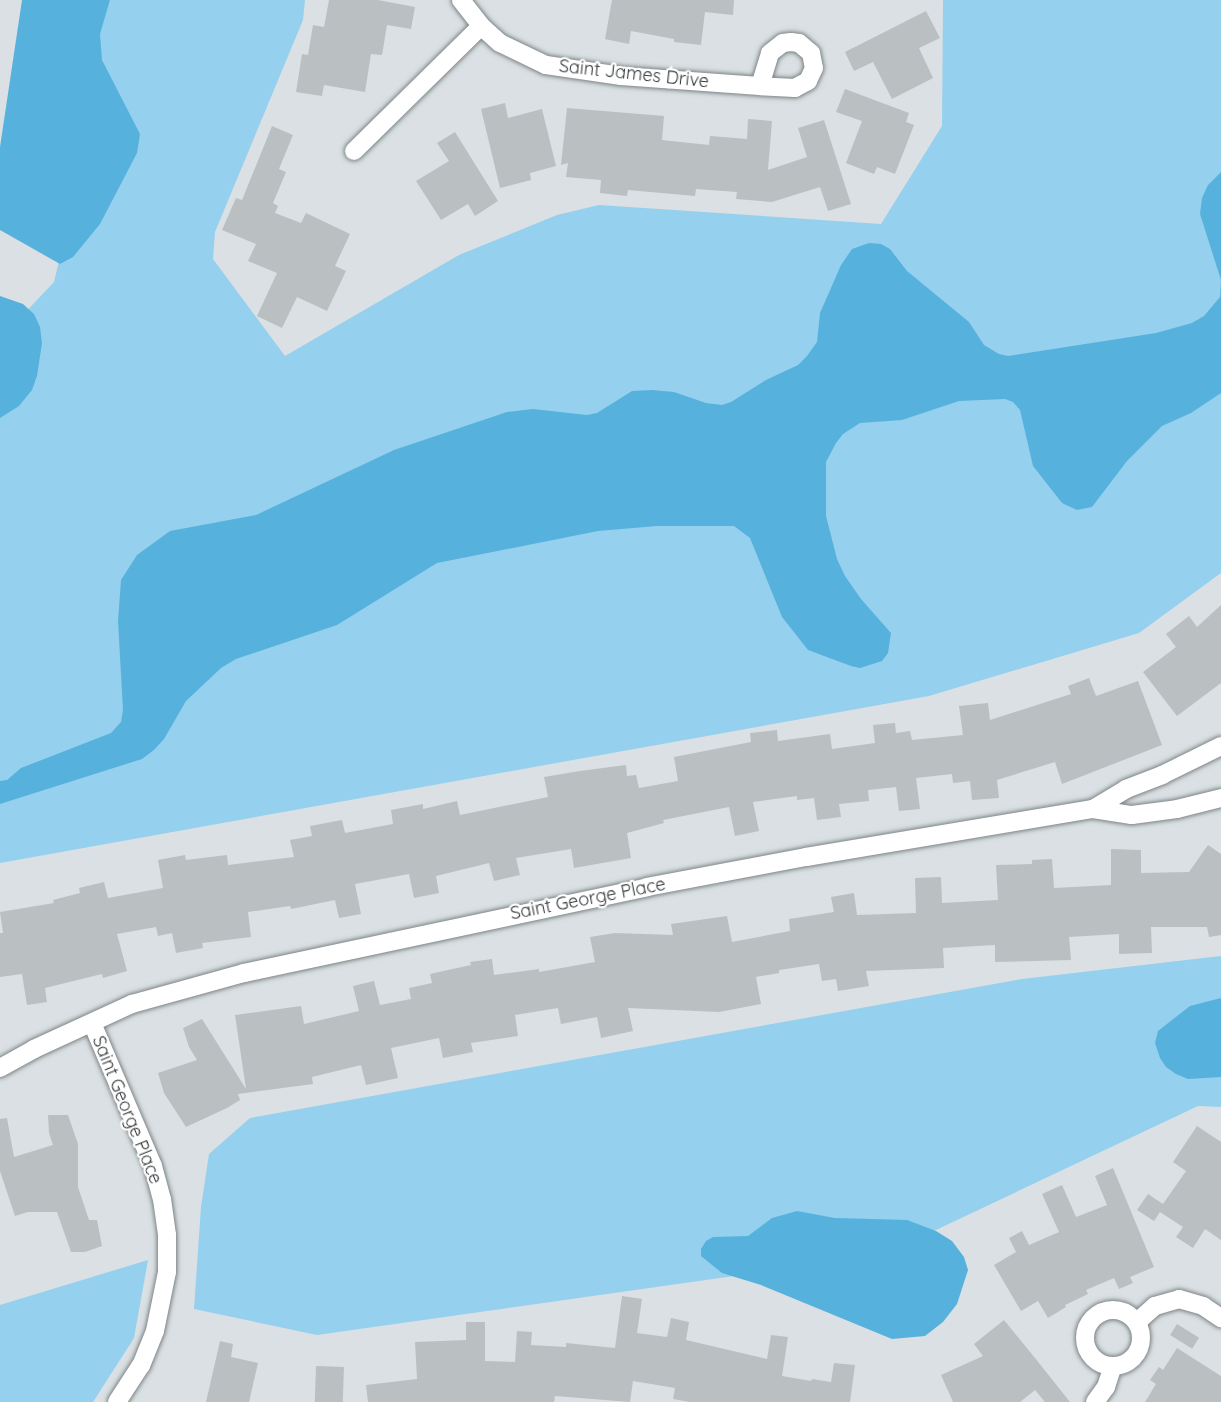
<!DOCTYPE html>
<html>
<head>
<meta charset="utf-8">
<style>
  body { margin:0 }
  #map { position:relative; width:1221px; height:1402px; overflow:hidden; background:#dae0e3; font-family:Quicksand,sans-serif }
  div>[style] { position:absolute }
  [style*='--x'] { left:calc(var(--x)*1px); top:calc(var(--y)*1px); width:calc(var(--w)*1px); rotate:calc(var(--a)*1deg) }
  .green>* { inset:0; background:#95d0ee }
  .forest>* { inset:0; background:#56b2dc }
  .building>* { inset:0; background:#babfc2; transform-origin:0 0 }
  .roads { filter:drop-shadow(0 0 2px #7e8487) drop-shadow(0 0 2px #7e8487) }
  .minor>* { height:18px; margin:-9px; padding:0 9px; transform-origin:9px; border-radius:9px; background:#fff }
  .minor>.ring { margin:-9px; padding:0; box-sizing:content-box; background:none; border:18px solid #fff; border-radius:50% }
  span { translate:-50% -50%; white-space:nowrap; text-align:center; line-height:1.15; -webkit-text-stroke:4.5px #fff; paint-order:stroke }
  .street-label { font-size:18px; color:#353839 }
</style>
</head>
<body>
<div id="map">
  <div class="green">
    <div style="clip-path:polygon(100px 0,305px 0,303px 20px,215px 232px,213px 259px,285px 356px,459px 255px,557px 215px,599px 205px,881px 224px,942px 126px,943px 0,1221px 0,1221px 573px,1139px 633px,929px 696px,0 863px,0 339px,54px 282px,93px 121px)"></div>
    <div style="clip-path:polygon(1221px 956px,1221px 1107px,1198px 1106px,883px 1255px,317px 1335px,194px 1309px,201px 1207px,209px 1154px,250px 1118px,1022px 979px)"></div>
    <div style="clip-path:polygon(148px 1260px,134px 1338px,93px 1402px,0 1402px,0 1305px)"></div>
  </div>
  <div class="forest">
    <div style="clip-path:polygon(22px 0,110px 0,100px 34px,102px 60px,140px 134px,137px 153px,100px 224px,73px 257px,60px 264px,0 230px,0 147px)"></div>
    <div style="clip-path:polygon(1221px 172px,1221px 393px,1191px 413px,1162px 426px,1127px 461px,1092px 507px,1077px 510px,1062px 503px,1033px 466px,1020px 410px,1013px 402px,1005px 399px,959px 401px,902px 420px,860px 423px,843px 434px,836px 443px,826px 462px,826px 516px,837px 559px,845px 576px,861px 599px,891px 633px,888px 653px,882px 661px,860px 668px,851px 666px,808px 650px,782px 617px,750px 538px,734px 526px,657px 526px,598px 531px,437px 563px,337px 625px,236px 659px,221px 668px,186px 701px,164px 739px,154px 750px,142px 759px,0 804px,0 781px,7px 780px,21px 768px,111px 733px,121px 722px,123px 710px,118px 621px,121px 580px,137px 555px,170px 531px,256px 515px,394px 450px,507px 412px,533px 409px,587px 415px,597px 413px,632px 391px,652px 390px,674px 392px,706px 403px,722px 405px,731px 402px,766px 380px,798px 365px,807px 356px,817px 342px,820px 313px,841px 265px,852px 249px,869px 243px,881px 244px,890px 249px,907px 271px,969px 322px,984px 345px,999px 354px,1008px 356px,1156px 333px,1192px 323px,1204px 316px,1220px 297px,1221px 280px,1200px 214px,1202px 198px,1208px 185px)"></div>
    <div style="clip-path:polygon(0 296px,23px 304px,34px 314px,40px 327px,42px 343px,37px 376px,32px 390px,19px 406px,0 418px)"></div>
    <div style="clip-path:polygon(1221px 998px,1221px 1077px,1188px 1079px,1176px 1074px,1166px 1067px,1160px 1058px,1155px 1043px,1158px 1031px,1190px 1006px)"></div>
    <div style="clip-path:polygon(797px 1211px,835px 1218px,907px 1220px,936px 1231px,952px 1241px,964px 1257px,968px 1270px,957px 1304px,943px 1322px,925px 1336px,892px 1339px,761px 1285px,722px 1273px,701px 1256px,701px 1249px,706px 1241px,713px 1237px,748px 1236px,772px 1218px)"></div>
  </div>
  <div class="building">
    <div style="clip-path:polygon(329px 0,378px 0,415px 7px,411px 29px,387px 25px,382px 55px,371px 54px,365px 92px,324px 85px,322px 96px,296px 92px,302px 54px,308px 55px,313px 25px,324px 27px)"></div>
    <div style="clip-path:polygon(612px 0,734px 0,733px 15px,705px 12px,701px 45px,674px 42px,674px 39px,631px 31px,629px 44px,605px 39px)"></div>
    <div style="clip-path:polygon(926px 11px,940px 38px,919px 48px,933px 78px,892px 99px,873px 62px,854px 71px,845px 52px)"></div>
    <div style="clip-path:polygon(845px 89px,909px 113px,906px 122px,914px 125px,895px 174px,877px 167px,874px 174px,846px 163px,862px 121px,836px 112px)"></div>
    <div style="clip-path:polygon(505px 103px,508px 118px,542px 109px,556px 166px,530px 173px,531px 180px,500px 188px,481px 109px)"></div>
    <div style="clip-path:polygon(567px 108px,664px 116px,662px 140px,709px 145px,710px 136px,747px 139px,748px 119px,772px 121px,768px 170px,807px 157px,798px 128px,824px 120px,851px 204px,828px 211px,820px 187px,772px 202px,736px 199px,737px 192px,696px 189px,695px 196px,628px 190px,627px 196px,600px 193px,601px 180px,566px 177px,568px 163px,561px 165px)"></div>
    <div style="clip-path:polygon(272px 126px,293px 135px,279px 169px,286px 172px,273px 203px,278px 206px,275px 213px,301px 223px,306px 213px,350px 234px,335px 266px,346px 271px,327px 311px,297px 297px,282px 328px,257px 316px,277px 273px,248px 261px,256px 244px,222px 230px,236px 198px,242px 200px)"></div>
    <div style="clip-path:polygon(455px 132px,498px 201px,475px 216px,468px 204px,441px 220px,416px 181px,449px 161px,437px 143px)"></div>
    <div style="clip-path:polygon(1221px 605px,1221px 683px,1177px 716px,1143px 672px,1176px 647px,1166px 634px,1189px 616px,1197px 627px)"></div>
    <div style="clip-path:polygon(1089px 678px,1096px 696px,1138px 681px,1162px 745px,1062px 784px,1055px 762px,997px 780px,999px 798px,972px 800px,970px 781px,953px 783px,952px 774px,916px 778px,920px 809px,899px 811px,896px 787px,868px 790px,869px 801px,839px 804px,841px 817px,817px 820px,814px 798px,797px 800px,797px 796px,753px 802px,759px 831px,735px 836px,729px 807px,663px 820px,664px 823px,627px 833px,631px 858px,574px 868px,571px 849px,516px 858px,520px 875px,494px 881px,489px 863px,436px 876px,439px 893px,414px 898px,409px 874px,355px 884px,361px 914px,339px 918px,335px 900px,291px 909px,290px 906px,248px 912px,251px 937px,202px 943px,203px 948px,176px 953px,172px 933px,158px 936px,156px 927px,117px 934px,127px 971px,103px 978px,102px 974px,45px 988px,47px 1002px,27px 1005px,22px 974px,0 977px,0 933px,3px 933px,0 912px,54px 903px,53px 900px,80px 893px,79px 888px,104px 882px,108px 898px,163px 888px,158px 860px,185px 855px,186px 860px,227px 855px,228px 865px,294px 857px,290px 840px,312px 836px,310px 826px,342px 820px,345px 833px,393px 824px,391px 810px,423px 804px,423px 809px,457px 801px,460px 815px,548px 797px,544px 777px,580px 771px,626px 765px,627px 776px,636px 775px,639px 788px,678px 781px,674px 757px,751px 742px,750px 733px,777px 730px,778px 741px,830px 734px,832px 749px,875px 743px,873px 725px,895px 723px,896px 733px,910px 731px,912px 740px,963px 735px,959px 706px,988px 703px,990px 720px,1071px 694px,1068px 686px)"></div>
    <div style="clip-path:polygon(1208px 845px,1221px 854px,1221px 935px,1209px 937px,1207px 927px,1151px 927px,1152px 953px,1119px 954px,1119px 934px,1069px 937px,1071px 960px,995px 962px,995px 945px,943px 948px,944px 968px,866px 971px,869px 986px,838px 991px,836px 979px,822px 981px,819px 964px,779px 970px,779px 973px,756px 977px,761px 1004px,719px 1012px,628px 1008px,633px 1031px,601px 1038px,597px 1017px,561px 1024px,558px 1008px,515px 1015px,518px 1036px,471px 1043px,473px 1052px,443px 1058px,439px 1038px,391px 1048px,398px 1078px,366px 1085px,361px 1065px,312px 1077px,313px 1084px,238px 1094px,240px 1100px,227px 1108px,186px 1127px,164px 1093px,158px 1073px,197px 1060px,189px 1047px,183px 1028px,202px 1019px,246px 1089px,235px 1015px,301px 1006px,304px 1024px,359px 1011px,353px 986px,374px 981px,380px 1005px,411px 999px,409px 988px,432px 983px,430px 974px,471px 965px,470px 962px,492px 959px,494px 975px,539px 969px,539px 972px,595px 962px,590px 937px,615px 933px,673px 935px,671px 924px,727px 916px,732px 942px,790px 931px,789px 919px,834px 912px,831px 897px,854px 893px,857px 915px,916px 913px,915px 878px,941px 877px,942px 903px,998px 900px,996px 865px,1032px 864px,1032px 860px,1052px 859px,1054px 888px,1111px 885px,1111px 849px,1141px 850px,1141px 873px,1189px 872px)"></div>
    <div style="clip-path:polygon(48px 1115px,68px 1115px,78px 1144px,78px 1187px,89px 1220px,97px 1220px,102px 1246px,85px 1252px,71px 1252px,57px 1212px,28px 1212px,15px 1216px,0 1171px,0 1119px,7px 1118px,14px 1157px,53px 1145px,49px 1133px)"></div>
    <div style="clip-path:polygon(1197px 1126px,1221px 1142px,1221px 1240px,1205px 1229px,1193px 1248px,1176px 1237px,1183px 1227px,1160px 1212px,1154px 1221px,1137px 1210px,1148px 1194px,1163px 1204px,1186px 1171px,1173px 1162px)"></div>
    <div style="clip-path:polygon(1113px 1168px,1154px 1267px,1130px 1277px,1133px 1283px,1119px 1289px,1114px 1278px,1086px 1290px,1088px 1294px,1065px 1305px,1066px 1307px,1048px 1318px,1038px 1301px,1021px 1311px,994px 1265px,1016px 1252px,1009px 1238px,1022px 1231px,1029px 1245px,1059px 1232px,1042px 1194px,1062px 1185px,1076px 1217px,1107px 1205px,1095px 1176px)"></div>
    <div style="clip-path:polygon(622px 1296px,642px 1299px,637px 1333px,667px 1337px,671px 1318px,689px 1322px,686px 1340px,767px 1359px,771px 1335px,788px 1337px,782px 1376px,811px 1381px,812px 1379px,831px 1382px,834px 1363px,855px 1365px,850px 1402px,690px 1402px,673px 1399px,675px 1388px,633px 1381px,630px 1402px,555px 1396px,554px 1402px,368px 1402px,366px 1385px,417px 1379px,415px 1342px,466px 1340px,466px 1322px,485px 1322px,485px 1361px,515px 1362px,517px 1331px,532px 1332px,531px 1345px,566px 1347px,566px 1343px,615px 1348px)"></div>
    <div style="clip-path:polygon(1004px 1320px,1035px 1358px,1070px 1402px,1045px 1402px,1035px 1390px,1020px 1402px,953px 1402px,941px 1375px,983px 1356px,974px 1344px)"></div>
    <div style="left:1177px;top:1324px;width:26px;height:13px;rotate:32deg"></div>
    <div style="clip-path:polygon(220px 1341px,233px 1344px,231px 1357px,258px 1363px,249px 1402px,206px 1402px)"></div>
    <div style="clip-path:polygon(1177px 1348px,1221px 1376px,1221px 1402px,1145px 1402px,1156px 1384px,1150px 1380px,1159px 1367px,1163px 1370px)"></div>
    <div style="left:316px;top:1366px;width:28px;height:36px;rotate:2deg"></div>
  </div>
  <div class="roads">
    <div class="minor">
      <div style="--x:461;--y:0;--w:33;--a:52"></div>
      <div style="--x:481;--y:26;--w:25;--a:42"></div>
      <div style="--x:500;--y:43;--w:51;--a:25.6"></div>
      <div style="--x:546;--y:65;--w:76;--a:8.3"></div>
      <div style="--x:621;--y:76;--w:139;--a:4.1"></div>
      <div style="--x:791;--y:42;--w:8;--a:7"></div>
      <div style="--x:799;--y:43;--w:16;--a:40"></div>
      <div style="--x:811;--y:53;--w:15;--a:79"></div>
      <div style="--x:814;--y:68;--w:14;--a:115"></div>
      <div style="--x:808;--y:81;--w:15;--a:152"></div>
      <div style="--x:795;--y:88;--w:35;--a:-177"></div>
      <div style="--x:760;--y:86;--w:34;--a:-73"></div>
      <div style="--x:770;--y:53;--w:16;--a:-38"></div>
      <div style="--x:783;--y:43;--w:8;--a:-7"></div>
      <div style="--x:354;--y:151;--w:178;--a:-44.5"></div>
      <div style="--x:1093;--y:809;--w:39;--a:9"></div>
      <div style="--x:1132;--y:815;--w:45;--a:-7.6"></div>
      <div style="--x:1177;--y:809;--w:45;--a:-14"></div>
      <div style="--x:92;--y:1023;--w:155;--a:66.9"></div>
      <div style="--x:153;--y:1166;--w:34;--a:75"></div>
      <div style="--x:162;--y:1199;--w:36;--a:82"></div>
      <div style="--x:167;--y:1235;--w:37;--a:90"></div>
      <div style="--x:167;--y:1272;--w:60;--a:101.5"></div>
      <div style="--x:155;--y:1331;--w:37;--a:112"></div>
      <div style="--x:141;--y:1365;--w:44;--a:123"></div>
      <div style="--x:0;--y:1068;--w:39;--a:-29"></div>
      <div style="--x:34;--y:1049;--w:108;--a:-24.7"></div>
      <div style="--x:132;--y:1004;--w:116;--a:-15.5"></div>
      <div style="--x:244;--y:973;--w:412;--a:-12"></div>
      <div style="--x:647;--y:887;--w:162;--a:-10.7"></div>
      <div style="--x:806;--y:857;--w:291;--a:-9.5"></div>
      <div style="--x:1093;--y:809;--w:39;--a:-31"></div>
      <div style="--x:1126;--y:789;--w:39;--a:-21"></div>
      <div style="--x:1162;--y:775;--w:66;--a:-26.2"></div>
      <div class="ring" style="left:1085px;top:1310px;width:38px;height:38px"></div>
      <div style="--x:1137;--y:1322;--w:24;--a:-42"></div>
      <div style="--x:1155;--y:1306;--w:25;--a:-16"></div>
      <div style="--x:1179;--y:1299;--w:25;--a:16"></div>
      <div style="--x:1203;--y:1306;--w:22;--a:34"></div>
      <div style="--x:1095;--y:1402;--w:19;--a:-54"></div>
      <div style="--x:1106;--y:1387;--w:22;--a:-72"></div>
    </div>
  </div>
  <div class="street-label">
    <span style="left:634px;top:74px;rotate:6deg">Saint James Drive</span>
    <span style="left:588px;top:899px;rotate:-11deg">Saint George Place</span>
    <span style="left:127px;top:1110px;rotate:68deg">Saint George Place</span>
  </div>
</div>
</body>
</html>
